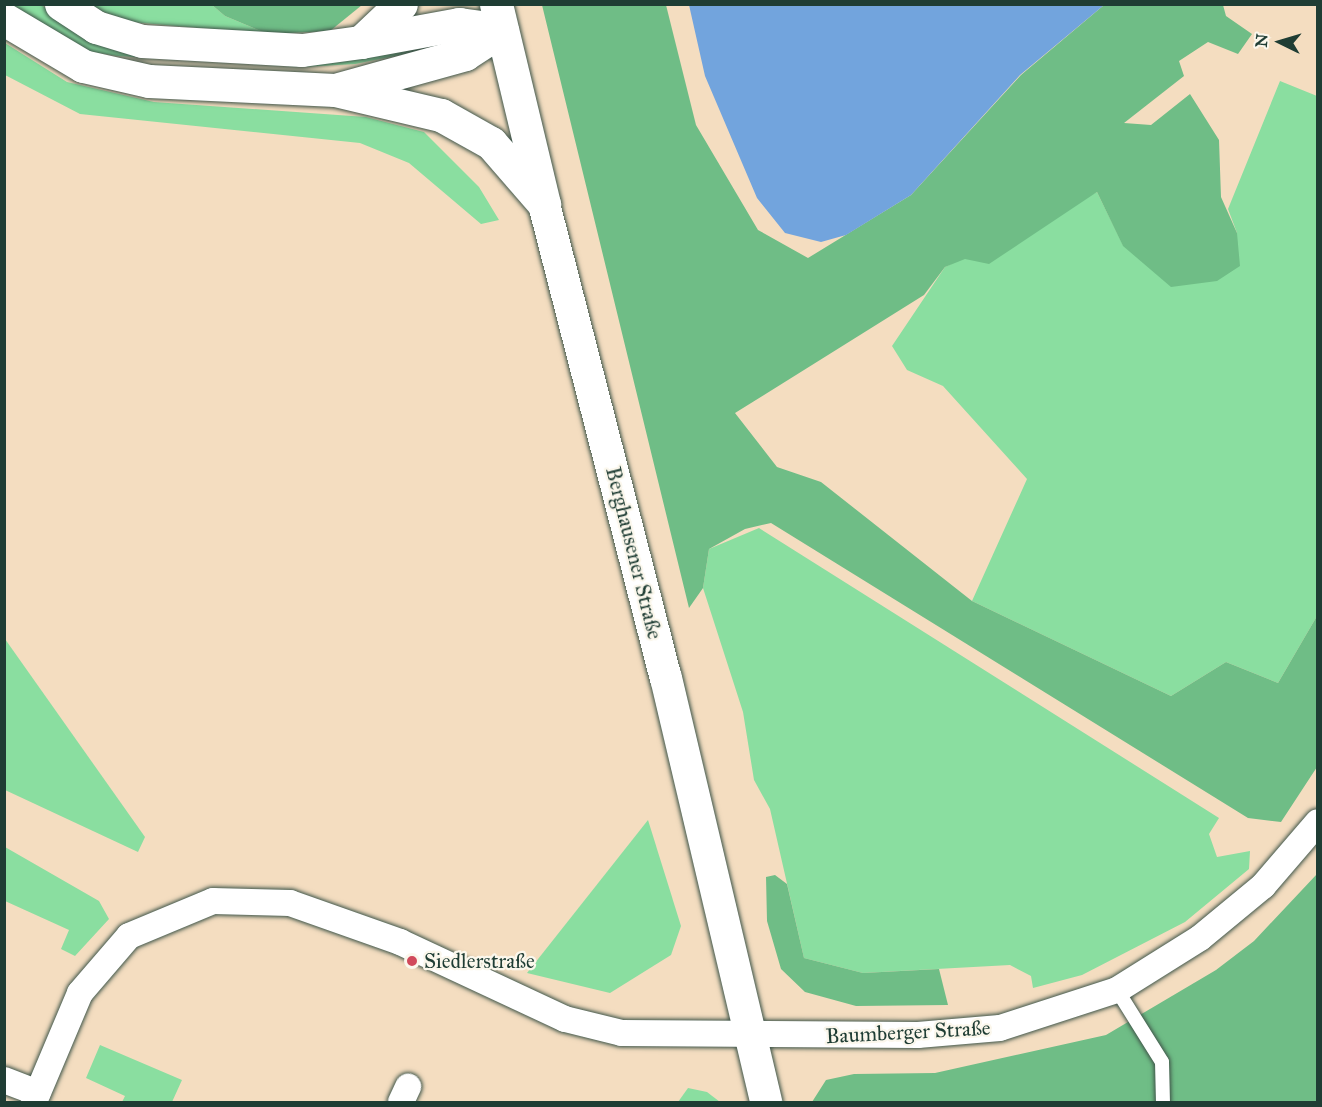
<!DOCTYPE html>
<html>
<head>
<meta charset="utf-8">
<style>
  body { margin:0 }
  #map { position:relative; width:1322px; height:1107px; overflow:hidden; background:#f4ddc0; font-family:"IM FELL Great Primer",serif }
  div>[style] { position:absolute }
  [style*='--x'] { left:calc(var(--x)*1px); top:calc(var(--y)*1px); width:calc(var(--w)*1px); rotate:calc(var(--a)*1deg) }
  .green>* { inset:0; background:#8adea0 }
  .forest>* { inset:0; background:#6fbd86 }
  .water>* { inset:0; background:#72a4dd }
  .roads { filter:drop-shadow(0 0 2px #3f5549) drop-shadow(0 0 2px #3f5549) }
  .service>* { height:14px; margin:-7px; padding:0 7px; transform-origin:7px; border-radius:7px; background:#fff }
  .minor>* { height:26px; margin:-13px; padding:0 13px; transform-origin:13px; border-radius:13px; background:#fff }
  .tertiary>* { height:32px; margin:-16px; padding:0 16px; transform-origin:16px; border-radius:16px; background:#fff }
  .secondary>* { height:33px; margin:-16.5px; padding:0 16.5px; transform-origin:16.5px; border-radius:16.5px; background:#fff }
  .motorway>* { height:33px; margin:-16.5px; padding:0 16.5px; transform-origin:16.5px; border-radius:16.5px; background:#fff }
  .dots>* { width:16px; height:16px; translate:-50% -50%; box-sizing:border-box; border:3px solid #fbf7ec; border-radius:50% }
  span { translate:-50% -50%; white-space:nowrap; text-align:center; line-height:1.15; -webkit-text-stroke:4.5px #fbf7ec; paint-order:stroke }
  .street-label { font-size:21px; color:#1f3d34 }
  .poi-label { font-size:21px; color:#1f3d34 }
  .left { translate:0 -50%; text-align:left }
  .frame { position:absolute; inset:0; border:6px solid #1f3d34; pointer-events:none }
  .north { position:absolute; left:1250px; top:12px; width:60px; height:60px; -webkit-text-stroke:4px #fbf7ec; paint-order:stroke; rotate:275deg; font-size:16px; font-weight:700; line-height:24px; text-align:center; color:#1f3d34 }
  .north::after { content:''; display:block; margin:auto; width:21px; height:27px; background:#1f3d34; clip-path:polygon(50% 0,100% 100%,50% 72%,0 100%) }
</style>
</head>
<body>
<div id="map">
  <div class="green">
    <div style="clip-path:polygon(5px 5px,41px 5px,96px 35px,423px 43px,424px 50px,355px 64px,302px 67px,118px 56px,79px 50px)"></div>
    <div style="clip-path:polygon(84px 5px,212px 5px,225px 16px,268px 34px,131px 22px)"></div>
    <div style="clip-path:polygon(5px 43px,67px 82px,154px 102px,366px 117px,424px 132px,479px 187px,499px 220px,481px 224px,409px 163px,360px 143px,80px 114px,5px 75px)"></div>
    <div style="clip-path:polygon(1280px 81px,1317px 96px,1317px 616px,1278px 683px,1226px 662px,1171px 696px,972px 601px,1027px 479px,943px 386px,907px 370px,892px 346px,945px 267px,1097px 192px,1123px 245px,1237px 233px,1228px 209px)"></div>
    <div style="clip-path:polygon(759px 528px,1219px 818px,1209px 834px,1217px 857px,1250px 851px,1249px 869px,1185px 922px,1082px 975px,1033px 988px,1031px 976px,1010px 965px,863px 973px,804px 958px,770px 809px,754px 780px,743px 712px,703px 588px,709px 549px)"></div>
    <div style="clip-path:polygon(5px 639px,145px 837px,138px 852px,5px 790px)"></div>
    <div style="clip-path:polygon(648px 820px,681px 926px,671px 955px,610px 993px,527px 973px)"></div>
    <div style="clip-path:polygon(5px 847px,99px 901px,109px 919px,75px 956px,61px 949px,69px 930px,5px 901px)"></div>
    <div style="clip-path:polygon(100px 1045px,182px 1080px,172px 1102px,122px 1102px,125px 1096px,86px 1078px)"></div>
    <div style="clip-path:polygon(688px 1088px,707px 1092px,720px 1102px,678px 1102px)"></div>
  </div>
  <div class="forest">
    <div style="clip-path:polygon(212px 5px,362px 5px,330px 31px,268px 34px,225px 16px)"></div>
    <div style="clip-path:polygon(542px 5px,666px 5px,696px 125px,758px 230px,808px 258px,911px 195px,1021px 75px,1104px 5px,1223px 5px,1226px 16px,1252px 34px,1238px 54px,1208px 42px,1179px 61px,1184px 76px,1124px 123px,1151px 125px,1190px 94px,1219px 140px,1221px 197px,1237px 233px,1240px 266px,1217px 281px,1171px 287px,1123px 246px,1097px 192px,989px 264px,965px 259px,945px 267px,924px 295px,735px 413px,777px 467px,821px 482px,972px 601px,1171px 696px,1226px 662px,1278px 683px,1317px 616px,1317px 767px,1281px 822px,1248px 818px,771px 523px,745px 529px,709px 549px,703px 588px,689px 608px)"></div>
    <div style="clip-path:polygon(1317px 874px,1317px 1102px,812px 1102px,826px 1080px,854px 1074px,935px 1073px,1106px 1035px,1216px 970px,1254px 941px)"></div>
    <div style="clip-path:polygon(775px 875px,787px 884px,804px 958px,863px 973px,939px 969px,948px 1005px,856px 1006px,805px 992px,781px 969px,767px 921px,766px 877px)"></div>
  </div>
  <div class="water">
    <div style="clip-path:polygon(689px 5px,689px 4px,1104px 5px,1020px 75px,911px 195px,846px 235px,821px 242px,785px 233px,757px 198px,705px 76px)"></div>
  </div>
  <div class="roads">
    <div class="service">
      <div style="--x:1117;--y:990;--w:85;--a:58"></div>
      <div style="--x:1162;--y:1062;--w:40;--a:88.6"></div>
    </div>
    <div class="minor">
      <div style="--x:4;--y:1080;--w:36;--a:21"></div>
      <div style="--x:34;--y:1102;--w:118;--a:-67.1"></div>
      <div style="--x:80;--y:993;--w:75;--a:-49.3"></div>
      <div style="--x:129;--y:936;--w:91;--a:-22.6"></div>
      <div style="--x:213;--y:901;--w:77;--a:1.5"></div>
      <div style="--x:290;--y:903;--w:117;--a:19.5"></div>
      <div style="--x:400;--y:942;--w:182;--a:25"></div>
      <div style="--x:565;--y:1019;--w:59;--a:13.8"></div>
      <div style="--x:622;--y:1033;--w:296;--a:0.4"></div>
      <div style="--x:918;--y:1035;--w:82;--a:-4.9"></div>
      <div style="--x:1000;--y:1028;--w:123;--a:-18"></div>
      <div style="--x:1117;--y:990;--w:98;--a:-32.1"></div>
      <div style="--x:1200;--y:938;--w:82;--a:-39.5"></div>
      <div style="--x:1263;--y:886;--w:84;--a:-49.3"></div>
      <div style="--x:401;--y:1102;--w:17;--a:-65"></div>
    </div>
    <div class="tertiary">
      <div style="--x:544;--y:204;--w:489;--a:75.6"></div>
      <div style="--x:666;--y:678;--w:436;--a:76.7"></div>
    </div>
    <div class="secondary">
      <div style="--x:496;--y:4;--w:206;--a:76.5"></div>
    </div>
    <div class="motorway">
      <div style="--x:61;--y:4;--w:42;--a:33.3"></div>
      <div style="--x:96;--y:27;--w:48;--a:16.9"></div>
      <div style="--x:142;--y:41;--w:160;--a:3.2"></div>
      <div style="--x:302;--y:50;--w:60;--a:-7.7"></div>
      <div style="--x:361;--y:42;--w:55;--a:-43.5"></div>
      <div style="--x:4;--y:19;--w:92;--a:30.7"></div>
      <div style="--x:83;--y:66;--w:68;--a:12.8"></div>
      <div style="--x:149;--y:81;--w:186;--a:2.8"></div>
      <div style="--x:335;--y:90;--w:109;--a:13.3"></div>
      <div style="--x:441;--y:115;--w:57;--a:29.2"></div>
      <div style="--x:491;--y:143;--w:81;--a:49"></div>
      <div style="--x:361;--y:42;--w:100;--a:-10.4"></div>
      <div style="--x:459;--y:24;--w:43;--a:7.9"></div>
      <div style="--x:339;--y:89;--w:131;--a:-15.5"></div>
      <div style="--x:465;--y:54;--w:44;--a:-33"></div>
    </div>
  </div>
  <div class="dots">
    <div style="left:412px;top:961px;background:#d1495b"></div>
  </div>
  <div class="street-label">
    <span style="left:634px;top:553px;rotate:76deg">Berghausener Straße</span>
    <span style="left:908px;top:1032px;rotate:-3deg">Baumberger Straße</span>
  </div>
  <div class="poi-label">
    <span class="left" style="left:424px;top:961px">Siedlerstraße</span>
  </div>
  <div class="frame"></div>
  <div class="north">N</div>
</div>
</body>
</html>
